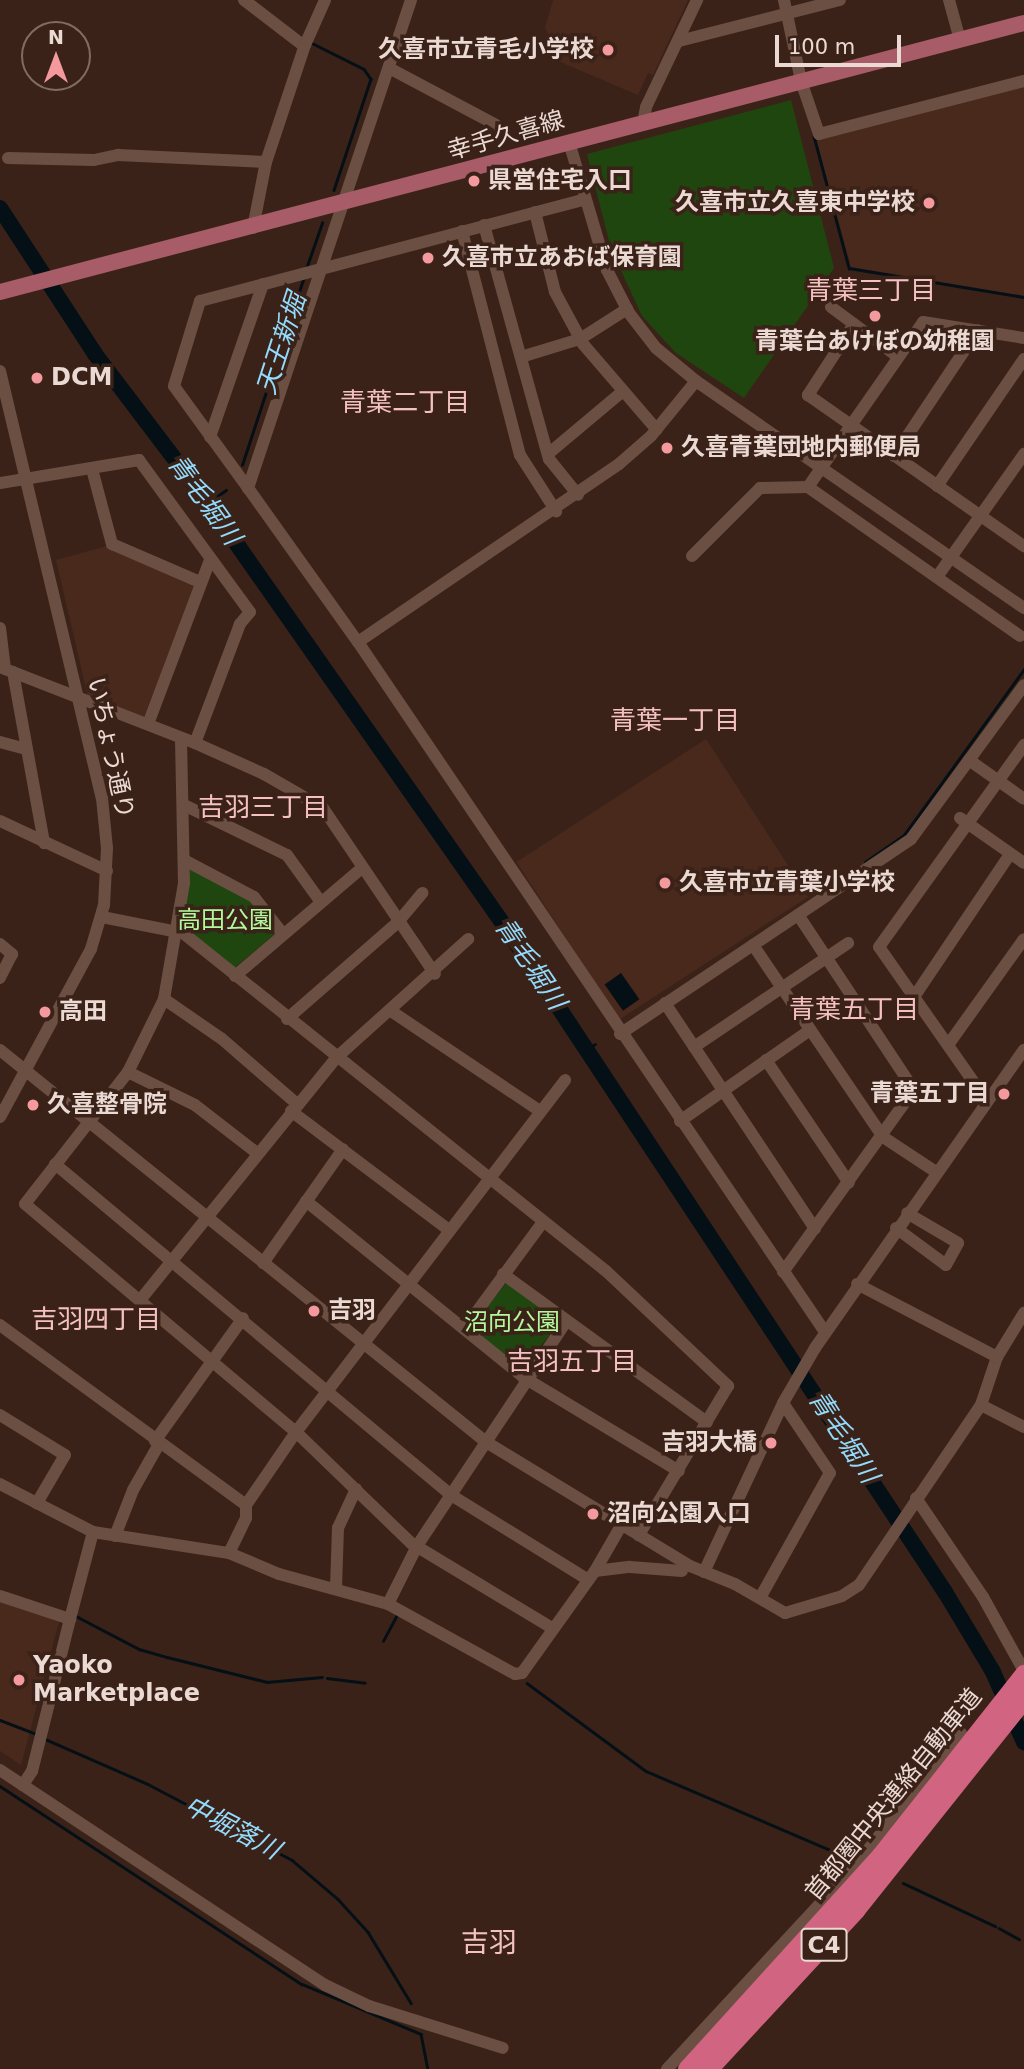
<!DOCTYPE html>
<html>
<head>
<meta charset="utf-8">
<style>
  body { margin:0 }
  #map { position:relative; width:1024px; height:2069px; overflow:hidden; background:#3b2218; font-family:"DejaVu Sans","Noto Sans JP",sans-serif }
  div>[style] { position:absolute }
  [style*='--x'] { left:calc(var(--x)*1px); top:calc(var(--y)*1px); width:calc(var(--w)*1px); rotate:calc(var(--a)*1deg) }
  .built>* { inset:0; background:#49291c; transform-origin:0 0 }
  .green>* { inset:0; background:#1f460f; transform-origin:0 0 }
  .water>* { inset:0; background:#041016; transform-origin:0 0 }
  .stream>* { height:2.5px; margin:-1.25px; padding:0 1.25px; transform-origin:1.25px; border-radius:1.25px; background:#041016 }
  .river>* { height:16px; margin:-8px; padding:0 8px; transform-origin:8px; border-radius:8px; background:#041016 }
  .minor>* { height:12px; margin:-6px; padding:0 6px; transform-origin:6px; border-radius:6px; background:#6b4f43 }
  .major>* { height:16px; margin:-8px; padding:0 8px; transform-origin:8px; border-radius:8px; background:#a85c68 }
  .highway>* { height:19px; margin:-9.5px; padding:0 9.5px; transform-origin:9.5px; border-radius:9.5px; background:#d16480 }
  .dots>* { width:19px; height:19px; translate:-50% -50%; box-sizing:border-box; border:4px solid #3b2218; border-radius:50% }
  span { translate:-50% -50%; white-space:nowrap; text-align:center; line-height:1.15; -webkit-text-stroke:7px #3b2218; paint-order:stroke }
  .shield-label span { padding:2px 5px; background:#3b2218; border:2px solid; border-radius:5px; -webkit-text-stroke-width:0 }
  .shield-label { font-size:23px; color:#ebdad3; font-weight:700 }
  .poi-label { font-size:24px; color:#ebdad3; font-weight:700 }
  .right { translate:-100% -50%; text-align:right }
  .left { translate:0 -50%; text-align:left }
  .street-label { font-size:24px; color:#ebdad3 }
  .park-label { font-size:24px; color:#b2f99b }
  .neighbourhood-label { font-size:26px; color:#f4c0c1 }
  .water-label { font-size:26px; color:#93dbfc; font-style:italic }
  .quarter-label { font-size:28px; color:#f4c0c1 }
  .north { position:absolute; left:21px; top:21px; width:70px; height:70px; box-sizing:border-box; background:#3b2218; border:2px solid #816c63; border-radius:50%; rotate:0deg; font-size:19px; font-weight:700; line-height:28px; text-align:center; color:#ebdad3 }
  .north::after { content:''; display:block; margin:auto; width:24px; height:32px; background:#f49a9f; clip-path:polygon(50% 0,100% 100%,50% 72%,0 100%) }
  .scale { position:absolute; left:775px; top:35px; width:126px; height:32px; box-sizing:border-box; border:4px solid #ebdad3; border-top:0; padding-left:9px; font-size:21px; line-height:24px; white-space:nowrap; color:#ebdad3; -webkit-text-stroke:5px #3b2218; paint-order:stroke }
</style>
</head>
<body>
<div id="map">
  <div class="built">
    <div style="clip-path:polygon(553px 0,688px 0,653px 75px,648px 73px,638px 95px,551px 58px,553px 42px,545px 28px)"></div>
    <div style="clip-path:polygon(1024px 84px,1024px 296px,851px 267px,816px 139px)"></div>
    <div style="clip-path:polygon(107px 546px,196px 585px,143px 719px,88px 697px,56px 560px)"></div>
    <div style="left:706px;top:739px;width:188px;height:226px;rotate:57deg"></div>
    <div style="clip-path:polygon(0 1598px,60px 1618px,21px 1765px,0 1751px)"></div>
  </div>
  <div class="green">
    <div style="clip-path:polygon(791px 100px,834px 268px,744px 398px,676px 353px,642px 316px,611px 249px,587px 154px)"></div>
    <div style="clip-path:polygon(191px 866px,253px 899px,276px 933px,233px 969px,180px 924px)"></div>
    <div style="left:507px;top:1282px;width:66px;height:59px;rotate:38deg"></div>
  </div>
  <div class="water">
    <div style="left:621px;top:973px;width:32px;height:20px;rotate:55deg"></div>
  </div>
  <div class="stream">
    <div style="--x:312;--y:43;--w:58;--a:26.6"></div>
    <div style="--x:364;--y:69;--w:12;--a:55"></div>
    <div style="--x:371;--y:79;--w:117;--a:108.4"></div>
    <div style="--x:814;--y:136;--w:137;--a:75.1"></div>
    <div style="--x:849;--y:268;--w:177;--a:9.4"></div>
    <div style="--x:306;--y:269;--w:49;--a:-70.8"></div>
    <div style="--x:242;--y:465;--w:196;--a:-71.8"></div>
    <div style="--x:208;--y:503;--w:22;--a:-36"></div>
    <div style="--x:865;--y:862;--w:47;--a:-34.7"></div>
    <div style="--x:904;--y:835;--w:205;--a:-54.1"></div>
    <div style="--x:587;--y:1049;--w:9;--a:-32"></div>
    <div style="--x:76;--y:1616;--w:71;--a:27.6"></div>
    <div style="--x:139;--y:1649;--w:29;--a:16"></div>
    <div style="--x:167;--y:1657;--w:103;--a:14"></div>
    <div style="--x:267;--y:1682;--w:55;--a:-5.2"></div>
    <div style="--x:383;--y:1641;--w:32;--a:-62"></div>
    <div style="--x:327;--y:1678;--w:38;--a:7"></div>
    <div style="--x:527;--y:1683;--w:148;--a:36.5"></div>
    <div style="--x:646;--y:1771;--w:206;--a:23.2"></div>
    <div style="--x:0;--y:1720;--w:39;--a:21"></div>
    <div style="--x:45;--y:1739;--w:112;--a:23.6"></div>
    <div style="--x:148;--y:1784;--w:163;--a:27.8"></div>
    <div style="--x:292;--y:1860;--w:60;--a:40.3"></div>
    <div style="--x:338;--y:1899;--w:45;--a:47.7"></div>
    <div style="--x:368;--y:1932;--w:83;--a:58.8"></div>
    <div style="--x:0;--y:1786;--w:361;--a:33.3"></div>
    <div style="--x:302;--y:1984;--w:129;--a:22.8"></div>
    <div style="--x:421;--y:2034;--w:36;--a:79"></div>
    <div style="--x:903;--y:1883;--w:102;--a:25.1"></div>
    <div style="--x:999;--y:1928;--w:23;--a:29"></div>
  </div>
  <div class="river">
    <div style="--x:0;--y:208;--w:174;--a:56.9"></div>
    <div style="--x:95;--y:354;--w:187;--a:52.8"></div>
    <div style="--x:208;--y:503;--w:519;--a:54.96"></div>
    <div style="--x:506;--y:928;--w:796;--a:56.53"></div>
    <div style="--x:945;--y:1592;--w:93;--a:59"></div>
    <div style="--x:993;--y:1672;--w:77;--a:66.1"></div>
  </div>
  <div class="minor">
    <div style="--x:244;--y:0;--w:76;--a:37.5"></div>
    <div style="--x:411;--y:0;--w:515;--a:108.47"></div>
    <div style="--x:248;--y:488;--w:189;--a:54.5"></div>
    <div style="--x:358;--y:642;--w:833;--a:55.91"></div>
    <div style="--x:784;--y:0;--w:83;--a:78.1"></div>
    <div style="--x:801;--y:81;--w:56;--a:71.2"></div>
    <div style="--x:819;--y:134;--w:212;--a:-14.5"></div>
    <div style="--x:949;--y:0;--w:41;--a:74.6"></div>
    <div style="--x:679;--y:41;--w:166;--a:-14.3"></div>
    <div style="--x:389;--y:68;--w:121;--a:28"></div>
    <div style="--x:643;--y:123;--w:16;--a:-79"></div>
    <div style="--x:646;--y:107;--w:119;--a:-64.5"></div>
    <div style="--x:569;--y:142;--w:134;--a:73.5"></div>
    <div style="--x:607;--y:270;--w:48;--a:62.9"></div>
    <div style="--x:629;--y:313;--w:44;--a:52.4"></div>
    <div style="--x:656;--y:348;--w:52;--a:39.5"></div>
    <div style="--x:696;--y:381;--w:399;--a:34.7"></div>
    <div style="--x:8;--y:158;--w:86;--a:1.3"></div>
    <div style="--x:94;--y:160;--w:25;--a:-12"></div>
    <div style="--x:118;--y:155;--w:148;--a:2.7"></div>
    <div style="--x:535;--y:212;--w:82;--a:76"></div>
    <div style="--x:555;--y:292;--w:59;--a:61.7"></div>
    <div style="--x:583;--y:344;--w:113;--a:49.3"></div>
    <div style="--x:484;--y:225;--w:243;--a:74.5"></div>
    <div style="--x:549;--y:459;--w:46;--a:51.1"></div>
    <div style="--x:253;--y:228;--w:67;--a:-78.9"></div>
    <div style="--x:266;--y:162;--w:123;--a:-71.6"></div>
    <div style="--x:305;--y:45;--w:49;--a:-66"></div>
    <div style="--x:462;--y:231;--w:231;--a:75.5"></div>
    <div style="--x:520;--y:455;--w:67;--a:57.3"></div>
    <div style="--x:831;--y:307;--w:82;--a:36.6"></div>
    <div style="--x:854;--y:324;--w:85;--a:122.9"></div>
    <div style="--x:808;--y:395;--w:264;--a:35"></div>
    <div style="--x:521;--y:357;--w:62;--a:-17"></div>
    <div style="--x:580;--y:339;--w:56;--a:-32.6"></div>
    <div style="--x:0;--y:371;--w:439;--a:76.6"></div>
    <div style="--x:102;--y:798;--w:50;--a:84.3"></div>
    <div style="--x:107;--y:848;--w:57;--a:93"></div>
    <div style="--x:104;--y:905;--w:46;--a:106.5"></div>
    <div style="--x:91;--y:949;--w:191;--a:118.4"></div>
    <div style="--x:210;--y:437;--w:162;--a:-70.9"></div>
    <div style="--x:548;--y:454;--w:98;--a:-40"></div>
    <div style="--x:894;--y:456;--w:151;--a:-56.3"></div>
    <div style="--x:92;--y:469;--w:78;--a:75.1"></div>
    <div style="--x:112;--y:544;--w:96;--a:23.4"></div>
    <div style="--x:0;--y:483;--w:141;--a:-9.4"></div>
    <div style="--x:139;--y:460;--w:188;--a:53.9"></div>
    <div style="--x:250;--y:612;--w:16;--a:130"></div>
    <div style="--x:240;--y:624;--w:127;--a:110.7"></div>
    <div style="--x:937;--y:486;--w:154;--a:-55.6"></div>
    <div style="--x:808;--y:487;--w:259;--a:35.1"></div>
    <div style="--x:248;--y:488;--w:126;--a:-126"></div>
    <div style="--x:174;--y:386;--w:89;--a:-73"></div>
    <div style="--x:200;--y:301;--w:398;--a:-14.8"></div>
    <div style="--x:692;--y:556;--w:96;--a:-45"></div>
    <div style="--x:760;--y:488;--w:48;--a:-1.2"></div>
    <div style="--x:808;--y:487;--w:201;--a:-55.1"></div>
    <div style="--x:923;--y:322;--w:102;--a:9"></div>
    <div style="--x:937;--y:577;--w:151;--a:-54.7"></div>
    <div style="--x:0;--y:628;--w:41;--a:83"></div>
    <div style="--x:358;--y:642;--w:316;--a:-34.3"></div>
    <div style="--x:619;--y:464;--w:43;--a:-41.2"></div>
    <div style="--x:651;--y:436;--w:71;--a:-50.7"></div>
    <div style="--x:0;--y:667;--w:209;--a:21.3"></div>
    <div style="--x:195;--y:743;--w:76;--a:24.2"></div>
    <div style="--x:264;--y:774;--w:68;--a:30"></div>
    <div style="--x:323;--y:808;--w:200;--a:56"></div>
    <div style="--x:13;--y:672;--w:174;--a:79.7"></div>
    <div style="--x:148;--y:724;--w:175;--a:-69.3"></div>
    <div style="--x:0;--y:742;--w:27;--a:15"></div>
    <div style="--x:969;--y:760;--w:67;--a:35.3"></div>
    <div style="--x:184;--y:805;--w:114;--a:25.9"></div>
    <div style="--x:287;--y:855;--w:57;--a:54.3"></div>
    <div style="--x:960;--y:818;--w:78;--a:35.1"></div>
    <div style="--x:0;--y:821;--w:118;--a:25"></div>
    <div style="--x:186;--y:861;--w:77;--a:27.9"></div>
    <div style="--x:254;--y:897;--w:46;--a:52.1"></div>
    <div style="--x:102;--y:917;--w:83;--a:11.2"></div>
    <div style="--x:183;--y:933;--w:541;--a:38.63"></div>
    <div style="--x:606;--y:1271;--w:168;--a:43.3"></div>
    <div style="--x:728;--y:1386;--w:174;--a:120.9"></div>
    <div style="--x:0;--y:944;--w:16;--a:40"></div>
    <div style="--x:12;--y:954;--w:27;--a:117"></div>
    <div style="--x:753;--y:945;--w:232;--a:55.9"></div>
    <div style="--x:883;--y:1137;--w:64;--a:33.4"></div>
    <div style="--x:235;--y:976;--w:167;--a:-40.4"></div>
    <div style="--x:914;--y:997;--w:172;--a:-56.1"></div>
    <div style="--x:164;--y:999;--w:70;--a:34.6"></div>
    <div style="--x:222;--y:1039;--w:99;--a:40.9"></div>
    <div style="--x:665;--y:1003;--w:271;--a:56.4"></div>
    <div style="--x:391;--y:1011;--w:179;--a:33.9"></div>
    <div style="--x:287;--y:1019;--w:147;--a:-41.1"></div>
    <div style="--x:398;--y:922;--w:38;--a:-50"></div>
    <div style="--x:620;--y:1034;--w:350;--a:-33.8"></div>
    <div style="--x:911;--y:839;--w:191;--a:-53.7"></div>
    <div style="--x:948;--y:1045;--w:130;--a:-54.4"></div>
    <div style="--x:694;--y:1047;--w:186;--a:-34"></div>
    <div style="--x:0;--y:1050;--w:624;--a:38.89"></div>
    <div style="--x:486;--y:1442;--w:239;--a:31.3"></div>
    <div style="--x:690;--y:1566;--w:48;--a:21.8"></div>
    <div style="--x:735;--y:1584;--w:58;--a:30.1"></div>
    <div style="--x:785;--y:1613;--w:59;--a:-16.6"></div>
    <div style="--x:842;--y:1596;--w:20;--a:-33"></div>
    <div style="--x:859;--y:1585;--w:217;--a:-55.9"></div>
    <div style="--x:981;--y:1405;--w:51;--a:-71.6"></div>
    <div style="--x:997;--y:1357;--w:52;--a:-58.5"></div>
    <div style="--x:766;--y:1060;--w:148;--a:56"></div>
    <div style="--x:128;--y:1072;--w:81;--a:-63.7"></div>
    <div style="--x:164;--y:999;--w:118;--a:-80.2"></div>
    <div style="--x:184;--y:883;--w:145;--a:-91.2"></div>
    <div style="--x:982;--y:1094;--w:179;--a:-125"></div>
    <div style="--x:879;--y:947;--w:249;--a:-54.3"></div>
    <div style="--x:291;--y:1111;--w:198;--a:37"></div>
    <div style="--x:680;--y:1121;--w:159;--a:-35"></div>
    <div style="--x:257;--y:1153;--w:78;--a:-142.3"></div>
    <div style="--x:195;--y:1105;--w:75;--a:-153.8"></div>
    <div style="--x:128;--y:1072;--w:167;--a:128"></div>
    <div style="--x:25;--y:1204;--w:354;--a:40.1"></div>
    <div style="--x:296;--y:1432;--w:160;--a:44"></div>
    <div style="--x:411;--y:1543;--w:165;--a:31.1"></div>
    <div style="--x:55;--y:1164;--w:516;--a:39.89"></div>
    <div style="--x:451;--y:1495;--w:160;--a:31.7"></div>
    <div style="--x:306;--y:1201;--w:279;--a:39"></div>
    <div style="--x:523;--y:1377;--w:182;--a:31.1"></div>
    <div style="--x:896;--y:1228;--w:62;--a:36.5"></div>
    <div style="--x:946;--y:1265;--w:25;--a:-61"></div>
    <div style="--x:958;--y:1243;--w:59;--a:-149.5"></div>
    <div style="--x:263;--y:1263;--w:139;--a:-54.9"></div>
    <div style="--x:783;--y:1272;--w:224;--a:-54.3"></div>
    <div style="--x:914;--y:1090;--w:210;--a:-123.5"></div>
    <div style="--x:503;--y:1274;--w:252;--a:36"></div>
    <div style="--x:857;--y:1284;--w:158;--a:27.5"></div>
    <div style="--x:141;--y:1299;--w:310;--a:-51"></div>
    <div style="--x:336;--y:1058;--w:178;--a:-42"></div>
    <div style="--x:0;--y:1325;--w:305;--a:36.2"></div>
    <div style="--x:464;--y:1329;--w:133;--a:-53.6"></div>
    <div style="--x:981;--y:1405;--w:48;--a:27.1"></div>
    <div style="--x:0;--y:1415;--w:76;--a:31.6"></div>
    <div style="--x:65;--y:1455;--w:56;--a:120.3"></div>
    <div style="--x:155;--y:1441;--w:151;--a:-54.4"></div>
    <div style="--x:0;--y:1484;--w:105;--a:27.3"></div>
    <div style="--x:93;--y:1532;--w:138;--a:8.8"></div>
    <div style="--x:229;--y:1553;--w:54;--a:22.8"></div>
    <div style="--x:279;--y:1574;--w:113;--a:15.4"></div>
    <div style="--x:388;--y:1604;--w:145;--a:28.9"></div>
    <div style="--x:515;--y:1674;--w:7;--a:-8"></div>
    <div style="--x:522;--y:1673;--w:125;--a:-54.4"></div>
    <div style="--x:595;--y:1571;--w:35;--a:-7"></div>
    <div style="--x:630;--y:1567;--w:52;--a:4.4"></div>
    <div style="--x:916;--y:1498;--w:120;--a:55.9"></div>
    <div style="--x:983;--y:1597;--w:85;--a:61"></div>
    <div style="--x:115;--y:1536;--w:49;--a:-68.6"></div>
    <div style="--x:133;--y:1490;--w:53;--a:-60.5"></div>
    <div style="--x:229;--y:1553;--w:39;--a:-64"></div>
    <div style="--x:246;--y:1518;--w:13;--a:-90"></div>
    <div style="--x:246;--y:1505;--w:88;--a:-55.6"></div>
    <div style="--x:296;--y:1432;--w:443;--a:-52.6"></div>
    <div style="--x:595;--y:1571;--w:54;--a:-60.1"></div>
    <div style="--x:704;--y:1572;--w:187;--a:-64.9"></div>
    <div style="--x:783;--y:1403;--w:64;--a:-59.8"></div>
    <div style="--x:815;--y:1348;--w:364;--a:-55"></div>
    <div style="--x:336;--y:1588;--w:60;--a:-88.1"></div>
    <div style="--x:338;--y:1528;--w:43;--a:-65.2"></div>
    <div style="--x:0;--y:1596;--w:74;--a:18.2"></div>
    <div style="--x:70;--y:1619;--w:157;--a:104"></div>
    <div style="--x:32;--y:1771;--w:17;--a:123"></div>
    <div style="--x:760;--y:1598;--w:143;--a:-60.8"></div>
    <div style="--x:830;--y:1473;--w:84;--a:-123.9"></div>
    <div style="--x:388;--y:1604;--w:65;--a:-63.4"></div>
    <div style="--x:417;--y:1546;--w:269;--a:-56.4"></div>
    <div style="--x:70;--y:1619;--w:90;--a:-75.2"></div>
    <div style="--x:0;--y:1770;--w:390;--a:33.5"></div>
    <div style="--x:325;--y:1985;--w:49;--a:25.5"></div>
    <div style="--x:369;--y:2006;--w:140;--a:17.4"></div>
    <div style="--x:667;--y:2069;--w:277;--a:-47.2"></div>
    <div style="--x:855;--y:1866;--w:170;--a:-51.4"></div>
  </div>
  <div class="major">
    <div style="--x:0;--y:292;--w:1059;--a:-14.72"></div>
  </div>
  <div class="highway">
    <div style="--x:687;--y:2069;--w:289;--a:-47.8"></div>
    <div style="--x:881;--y:1855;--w:231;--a:-51.7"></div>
    <div style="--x:708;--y:2069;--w:217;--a:-47.2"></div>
    <div style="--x:855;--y:1910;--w:271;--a:-51.4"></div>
  </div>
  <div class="dots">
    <div style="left:608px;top:50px;background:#f49a9f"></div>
    <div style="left:474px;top:181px;background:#f49a9f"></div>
    <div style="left:929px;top:203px;background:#f49a9f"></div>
    <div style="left:428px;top:258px;background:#f49a9f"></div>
    <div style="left:875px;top:316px;background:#f49a9f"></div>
    <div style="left:37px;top:378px;background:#f49a9f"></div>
    <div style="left:667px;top:448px;background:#f49a9f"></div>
    <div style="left:665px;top:883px;background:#f49a9f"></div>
    <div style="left:45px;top:1012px;background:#f49a9f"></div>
    <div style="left:1004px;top:1094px;background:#f49a9f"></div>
    <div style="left:33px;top:1105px;background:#f49a9f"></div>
    <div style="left:314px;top:1311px;background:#f49a9f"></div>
    <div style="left:771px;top:1443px;background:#f49a9f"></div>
    <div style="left:593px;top:1514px;background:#f49a9f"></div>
    <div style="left:19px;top:1680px;background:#f49a9f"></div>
  </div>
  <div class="shield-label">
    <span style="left:824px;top:1945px">C4</span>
  </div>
  <div class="poi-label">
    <span class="right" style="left:594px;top:50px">久喜市立青毛小学校</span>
    <span class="left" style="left:488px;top:181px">県営住宅入口</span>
    <span class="right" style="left:915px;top:203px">久喜市立久喜東中学校</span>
    <span class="left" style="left:442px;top:258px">久喜市立あおば保育園</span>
    <span style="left:875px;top:342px">青葉台あけぼの幼稚園</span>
    <span class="left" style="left:51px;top:378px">DCM</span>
    <span class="left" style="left:681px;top:448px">久喜青葉団地内郵便局</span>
    <span class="left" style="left:679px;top:883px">久喜市立青葉小学校</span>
    <span class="left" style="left:59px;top:1012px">高田</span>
    <span class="right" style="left:990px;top:1094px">青葉五丁目</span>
    <span class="left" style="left:47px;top:1105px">久喜整骨院</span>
    <span class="left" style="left:328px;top:1311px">吉羽</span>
    <span class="right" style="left:757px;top:1443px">吉羽大橋</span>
    <span class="left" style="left:607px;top:1514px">沼向公園入口</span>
    <span class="left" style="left:33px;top:1680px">Yaoko<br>Marketplace</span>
  </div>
  <div class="street-label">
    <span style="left:506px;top:136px;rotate:-16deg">幸手久喜線</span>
    <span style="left:110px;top:748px;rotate:78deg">いちょう通り</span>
    <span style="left:894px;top:1795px;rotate:-51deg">首都圏中央連絡自動車道</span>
  </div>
  <div class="park-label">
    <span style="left:225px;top:921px">高田公園</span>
    <span style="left:512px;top:1323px">沼向公園</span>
  </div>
  <div class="neighbourhood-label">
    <span style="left:871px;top:291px">青葉三丁目</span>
    <span style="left:405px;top:403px">青葉二丁目</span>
    <span style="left:675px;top:721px">青葉一丁目</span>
    <span style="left:263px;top:808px">吉羽三丁目</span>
    <span style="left:854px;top:1010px">青葉五丁目</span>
    <span style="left:96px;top:1320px">吉羽四丁目</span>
    <span style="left:572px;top:1362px">吉羽五丁目</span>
  </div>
  <div class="water-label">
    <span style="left:282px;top:344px;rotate:-72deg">天王新堀</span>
    <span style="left:204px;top:500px;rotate:54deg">青毛堀川</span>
    <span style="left:530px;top:964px;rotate:56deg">青毛堀川</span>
    <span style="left:843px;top:1437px;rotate:57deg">青毛堀川</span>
    <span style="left:232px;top:1828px;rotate:28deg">中堀落川</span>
  </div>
  <div class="quarter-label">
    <span style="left:489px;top:1943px">吉羽</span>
  </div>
  <div class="north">N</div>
  <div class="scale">100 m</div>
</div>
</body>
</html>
